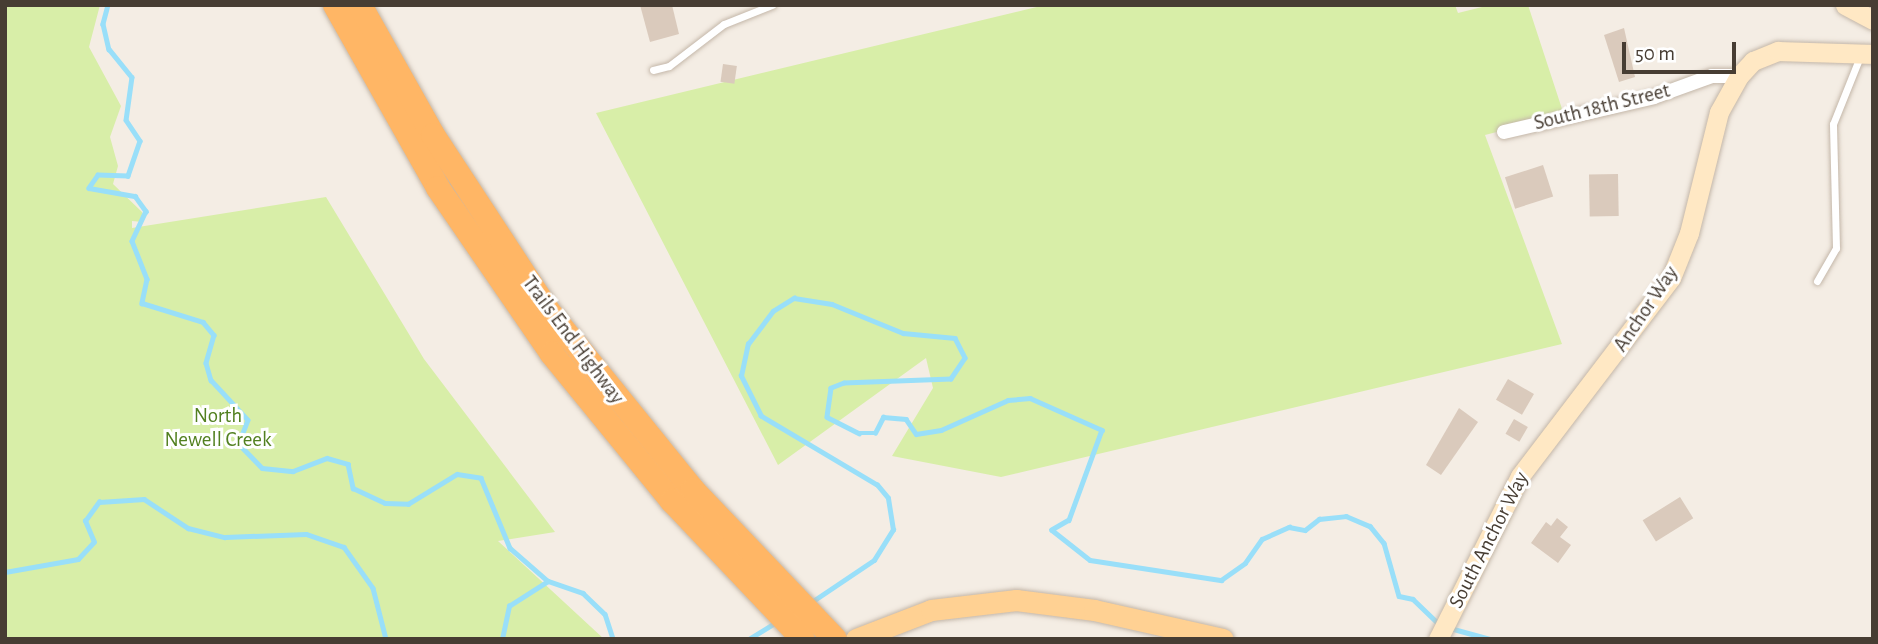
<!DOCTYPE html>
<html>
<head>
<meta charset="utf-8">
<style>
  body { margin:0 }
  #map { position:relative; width:1878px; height:644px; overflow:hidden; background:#f4ede4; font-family:"Alegreya Sans",sans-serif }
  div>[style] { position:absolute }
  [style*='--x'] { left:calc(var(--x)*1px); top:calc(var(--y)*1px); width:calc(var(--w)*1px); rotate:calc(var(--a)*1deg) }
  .green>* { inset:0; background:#d8eea8 }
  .stream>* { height:4.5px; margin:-2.25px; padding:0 2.25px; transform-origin:2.25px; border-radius:2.25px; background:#99dff9 }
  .building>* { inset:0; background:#dacabc; transform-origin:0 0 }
  .roads { filter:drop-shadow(0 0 2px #c4b7a9) drop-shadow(0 0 2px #c4b7a9) }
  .lane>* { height:7px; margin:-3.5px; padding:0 3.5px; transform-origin:3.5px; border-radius:3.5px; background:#fff }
  .street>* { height:14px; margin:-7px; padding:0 7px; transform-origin:7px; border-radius:7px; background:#fff }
  .secondary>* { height:19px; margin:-9.5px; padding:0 9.5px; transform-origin:9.5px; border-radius:9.5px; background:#ffe8c4 }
  .primary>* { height:21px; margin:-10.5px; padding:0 10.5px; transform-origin:10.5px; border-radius:10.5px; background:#ffd193 }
  .highway>* { height:24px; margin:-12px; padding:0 12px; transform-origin:12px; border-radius:12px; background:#ffb665 }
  span { translate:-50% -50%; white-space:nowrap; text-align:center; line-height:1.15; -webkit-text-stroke:6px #fff; paint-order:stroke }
  .street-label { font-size:21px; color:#473d33 }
  .park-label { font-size:21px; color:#528020 }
  .frame { position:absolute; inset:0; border:7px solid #473d33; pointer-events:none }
  .scale { position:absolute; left:1622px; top:42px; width:114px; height:32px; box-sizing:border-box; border:4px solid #473d33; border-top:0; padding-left:9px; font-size:21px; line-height:24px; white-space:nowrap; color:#473d33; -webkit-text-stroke:5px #fff; paint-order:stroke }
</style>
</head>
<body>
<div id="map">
  <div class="green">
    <div style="clip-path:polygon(5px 5px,100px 5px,89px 47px,121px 106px,110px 137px,118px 166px,113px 184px,142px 212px,143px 222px,132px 221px,132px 228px,326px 197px,424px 359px,555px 532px,498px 541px,604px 639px,5px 639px)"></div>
    <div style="clip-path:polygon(1045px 5px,1455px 5px,1458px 13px,1490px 5px,1528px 5px,1564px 115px,1485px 135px,1562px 344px,1001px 477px,892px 456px,933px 388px,926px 358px,778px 465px,596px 113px)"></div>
  </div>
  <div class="stream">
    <div style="--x:108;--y:5;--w:20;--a:105"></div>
    <div style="--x:103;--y:24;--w:26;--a:77"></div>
    <div style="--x:109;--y:49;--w:36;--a:51"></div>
    <div style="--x:132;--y:77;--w:43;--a:97.9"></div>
    <div style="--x:126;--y:120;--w:25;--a:56"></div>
    <div style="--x:140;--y:141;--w:37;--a:109"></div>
    <div style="--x:128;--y:176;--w:30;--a:-178"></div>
    <div style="--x:98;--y:175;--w:16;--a:125"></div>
    <div style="--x:89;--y:188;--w:47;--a:9.9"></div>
    <div style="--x:135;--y:196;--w:19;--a:54"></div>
    <div style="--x:146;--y:211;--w:33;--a:115"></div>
    <div style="--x:132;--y:241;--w:41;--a:68.5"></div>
    <div style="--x:147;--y:279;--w:25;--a:102"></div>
    <div style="--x:142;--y:303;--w:64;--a:17.3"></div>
    <div style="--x:203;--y:322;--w:17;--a:50"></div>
    <div style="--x:214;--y:335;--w:29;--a:106"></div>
    <div style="--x:206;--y:363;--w:18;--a:74"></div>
    <div style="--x:211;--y:380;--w:54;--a:47.2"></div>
    <div style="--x:248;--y:420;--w:26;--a:111"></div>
    <div style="--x:239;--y:444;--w:33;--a:46"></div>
    <div style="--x:262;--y:468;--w:31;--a:6"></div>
    <div style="--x:293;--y:471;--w:36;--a:-21"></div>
    <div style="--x:327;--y:458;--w:22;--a:16"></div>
    <div style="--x:348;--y:464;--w:25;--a:78"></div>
    <div style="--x:353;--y:488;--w:35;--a:25"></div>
    <div style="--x:385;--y:503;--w:23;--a:2"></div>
    <div style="--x:408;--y:504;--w:57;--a:-31.5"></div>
    <div style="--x:457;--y:474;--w:24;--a:9"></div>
    <div style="--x:481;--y:478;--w:76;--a:67.5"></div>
    <div style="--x:510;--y:548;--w:50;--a:41"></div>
    <div style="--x:5;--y:572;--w:74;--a:-10.1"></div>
    <div style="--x:78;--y:559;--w:23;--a:-47"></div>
    <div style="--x:94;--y:542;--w:23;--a:-113"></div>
    <div style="--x:85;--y:521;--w:24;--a:-54"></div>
    <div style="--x:99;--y:502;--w:45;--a:-3.8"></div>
    <div style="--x:144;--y:499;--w:53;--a:33.4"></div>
    <div style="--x:188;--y:528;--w:38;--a:14"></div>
    <div style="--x:225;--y:537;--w:81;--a:-2.1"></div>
    <div style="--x:306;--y:534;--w:40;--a:18.9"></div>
    <div style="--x:344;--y:547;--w:50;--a:54.7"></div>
    <div style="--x:373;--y:588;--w:53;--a:75.7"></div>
    <div style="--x:810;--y:603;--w:77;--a:-33.9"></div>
    <div style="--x:874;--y:560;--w:36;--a:-58"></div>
    <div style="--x:893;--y:530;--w:32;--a:-99"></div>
    <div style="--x:888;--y:498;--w:17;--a:-130"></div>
    <div style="--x:877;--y:485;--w:135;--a:-149.3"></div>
    <div style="--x:761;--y:416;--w:45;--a:-116.6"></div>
    <div style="--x:741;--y:376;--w:33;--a:-78"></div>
    <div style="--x:748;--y:344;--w:41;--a:-52.9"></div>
    <div style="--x:773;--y:311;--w:25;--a:-32"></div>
    <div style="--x:794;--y:298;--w:38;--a:9"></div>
    <div style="--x:832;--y:304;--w:77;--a:22.2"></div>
    <div style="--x:903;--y:333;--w:52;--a:5.5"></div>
    <div style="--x:955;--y:338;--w:22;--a:63"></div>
    <div style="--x:965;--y:358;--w:25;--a:124"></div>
    <div style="--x:951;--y:379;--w:107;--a:177.9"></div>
    <div style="--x:844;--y:383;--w:14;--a:159"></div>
    <div style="--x:831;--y:388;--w:29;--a:98"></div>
    <div style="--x:827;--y:417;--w:36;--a:27"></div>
    <div style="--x:859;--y:433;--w:16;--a:0"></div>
    <div style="--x:875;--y:433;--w:18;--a:-63"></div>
    <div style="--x:883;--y:417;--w:23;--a:5"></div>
    <div style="--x:906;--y:419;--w:18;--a:56"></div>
    <div style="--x:916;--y:434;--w:25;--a:-9"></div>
    <div style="--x:941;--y:430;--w:73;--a:-24.1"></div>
    <div style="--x:1008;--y:400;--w:22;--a:-5"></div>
    <div style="--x:1030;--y:398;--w:79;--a:24"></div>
    <div style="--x:1102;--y:430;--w:96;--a:110.1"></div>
    <div style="--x:1069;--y:520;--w:20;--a:150"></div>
    <div style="--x:1052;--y:530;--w:48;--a:38.3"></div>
    <div style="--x:1090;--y:560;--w:133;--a:8.7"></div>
    <div style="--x:1221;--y:580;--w:29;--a:-35"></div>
    <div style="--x:1245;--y:563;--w:29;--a:-55"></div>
    <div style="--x:1262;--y:539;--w:30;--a:-24"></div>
    <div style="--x:1289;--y:527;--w:16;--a:11"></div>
    <div style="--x:1305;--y:530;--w:18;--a:-38"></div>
    <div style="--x:1319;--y:519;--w:27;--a:-6"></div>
    <div style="--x:1346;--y:516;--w:26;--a:23"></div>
    <div style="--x:1370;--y:526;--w:22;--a:51"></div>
    <div style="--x:1384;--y:543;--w:55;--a:74.2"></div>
    <div style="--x:1399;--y:596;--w:14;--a:12"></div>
    <div style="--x:1413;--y:599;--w:36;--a:44"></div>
    <div style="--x:1450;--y:628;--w:41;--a:15.4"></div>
    <div style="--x:502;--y:639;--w:34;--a:-78"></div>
    <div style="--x:509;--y:606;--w:46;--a:-32.7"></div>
    <div style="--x:548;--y:581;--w:37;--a:19"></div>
    <div style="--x:583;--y:593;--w:30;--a:44"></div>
    <div style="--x:605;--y:614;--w:26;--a:72"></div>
    <div style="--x:749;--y:639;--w:31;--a:-32"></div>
  </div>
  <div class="building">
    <div style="clip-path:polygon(640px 5px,672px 5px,679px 34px,650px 42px)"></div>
    <div style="clip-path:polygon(1624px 28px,1635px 77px,1619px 82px,1604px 35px)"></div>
    <div style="left:723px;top:64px;width:14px;height:18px;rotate:8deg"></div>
    <div style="left:1543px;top:165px;width:33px;height:40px;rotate:72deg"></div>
    <div style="left:1618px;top:174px;width:42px;height:29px;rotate:89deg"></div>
    <div style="left:1508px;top:379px;width:30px;height:24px;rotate:30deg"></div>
    <div style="clip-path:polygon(1459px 408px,1478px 422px,1441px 475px,1426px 465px)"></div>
    <div style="left:1514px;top:419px;width:16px;height:17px;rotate:30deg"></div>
    <div style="left:1680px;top:497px;width:25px;height:44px;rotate:58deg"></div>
    <div style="clip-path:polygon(1557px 518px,1568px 527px,1560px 537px,1571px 545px,1558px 563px,1531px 543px,1546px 522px,1551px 526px)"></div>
  </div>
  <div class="roads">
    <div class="lane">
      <div style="--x:653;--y:70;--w:16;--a:-14"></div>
      <div style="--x:669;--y:66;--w:69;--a:-37.4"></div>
      <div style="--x:724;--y:24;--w:52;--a:-21.6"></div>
      <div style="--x:1817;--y:281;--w:38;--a:-60"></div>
      <div style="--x:1836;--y:248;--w:124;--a:-91.4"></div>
      <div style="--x:1833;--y:124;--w:75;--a:-68.2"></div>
    </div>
    <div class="street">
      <div style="--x:1504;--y:132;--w:154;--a:-13.1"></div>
      <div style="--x:1654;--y:97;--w:62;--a:-19.9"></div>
      <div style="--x:1712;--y:76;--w:27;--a:0"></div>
    </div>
    <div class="secondary">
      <div style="--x:1845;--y:5;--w:32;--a:28"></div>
      <div style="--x:1438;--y:639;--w:182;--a:-63.3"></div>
      <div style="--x:1520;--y:476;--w:249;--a:-52.7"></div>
      <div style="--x:1671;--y:278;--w:48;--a:-68.2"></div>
      <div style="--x:1689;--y:233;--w:125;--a:-76.1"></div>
      <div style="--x:1719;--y:112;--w:41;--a:-60.9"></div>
      <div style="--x:1739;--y:76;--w:21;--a:-47"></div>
      <div style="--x:1753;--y:61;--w:27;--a:-22"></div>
      <div style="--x:1778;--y:51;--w:95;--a:1.8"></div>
    </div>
    <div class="primary">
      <div style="--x:856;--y:639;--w:80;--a:-21.1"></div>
      <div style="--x:931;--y:610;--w:86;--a:-6.7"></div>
      <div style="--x:1016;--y:600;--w:79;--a:7.3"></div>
      <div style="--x:1094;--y:610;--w:132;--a:12.7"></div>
    </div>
    <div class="highway">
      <div style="--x:335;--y:5;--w:210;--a:60.6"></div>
      <div style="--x:438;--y:188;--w:201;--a:55.5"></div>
      <div style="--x:552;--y:354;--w:190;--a:50.8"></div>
      <div style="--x:672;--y:501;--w:190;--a:46.5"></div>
      <div style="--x:360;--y:5;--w:149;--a:60.7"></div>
      <div style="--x:433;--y:135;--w:212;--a:56.8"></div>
      <div style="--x:549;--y:312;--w:229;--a:51"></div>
      <div style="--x:693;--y:490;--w:206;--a:46.4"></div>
    </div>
  </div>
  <div class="street-label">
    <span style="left:1602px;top:107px;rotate:-14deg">South 18th Street</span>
    <span style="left:1646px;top:309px;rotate:-56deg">Anchor Way</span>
    <span style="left:573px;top:340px;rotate:53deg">Trails End Highway</span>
    <span style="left:1489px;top:540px;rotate:-63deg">South Anchor Way</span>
  </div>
  <div class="park-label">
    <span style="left:218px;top:428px">North<br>Newell Creek</span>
  </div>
  <div class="frame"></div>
  <div class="scale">50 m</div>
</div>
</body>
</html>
